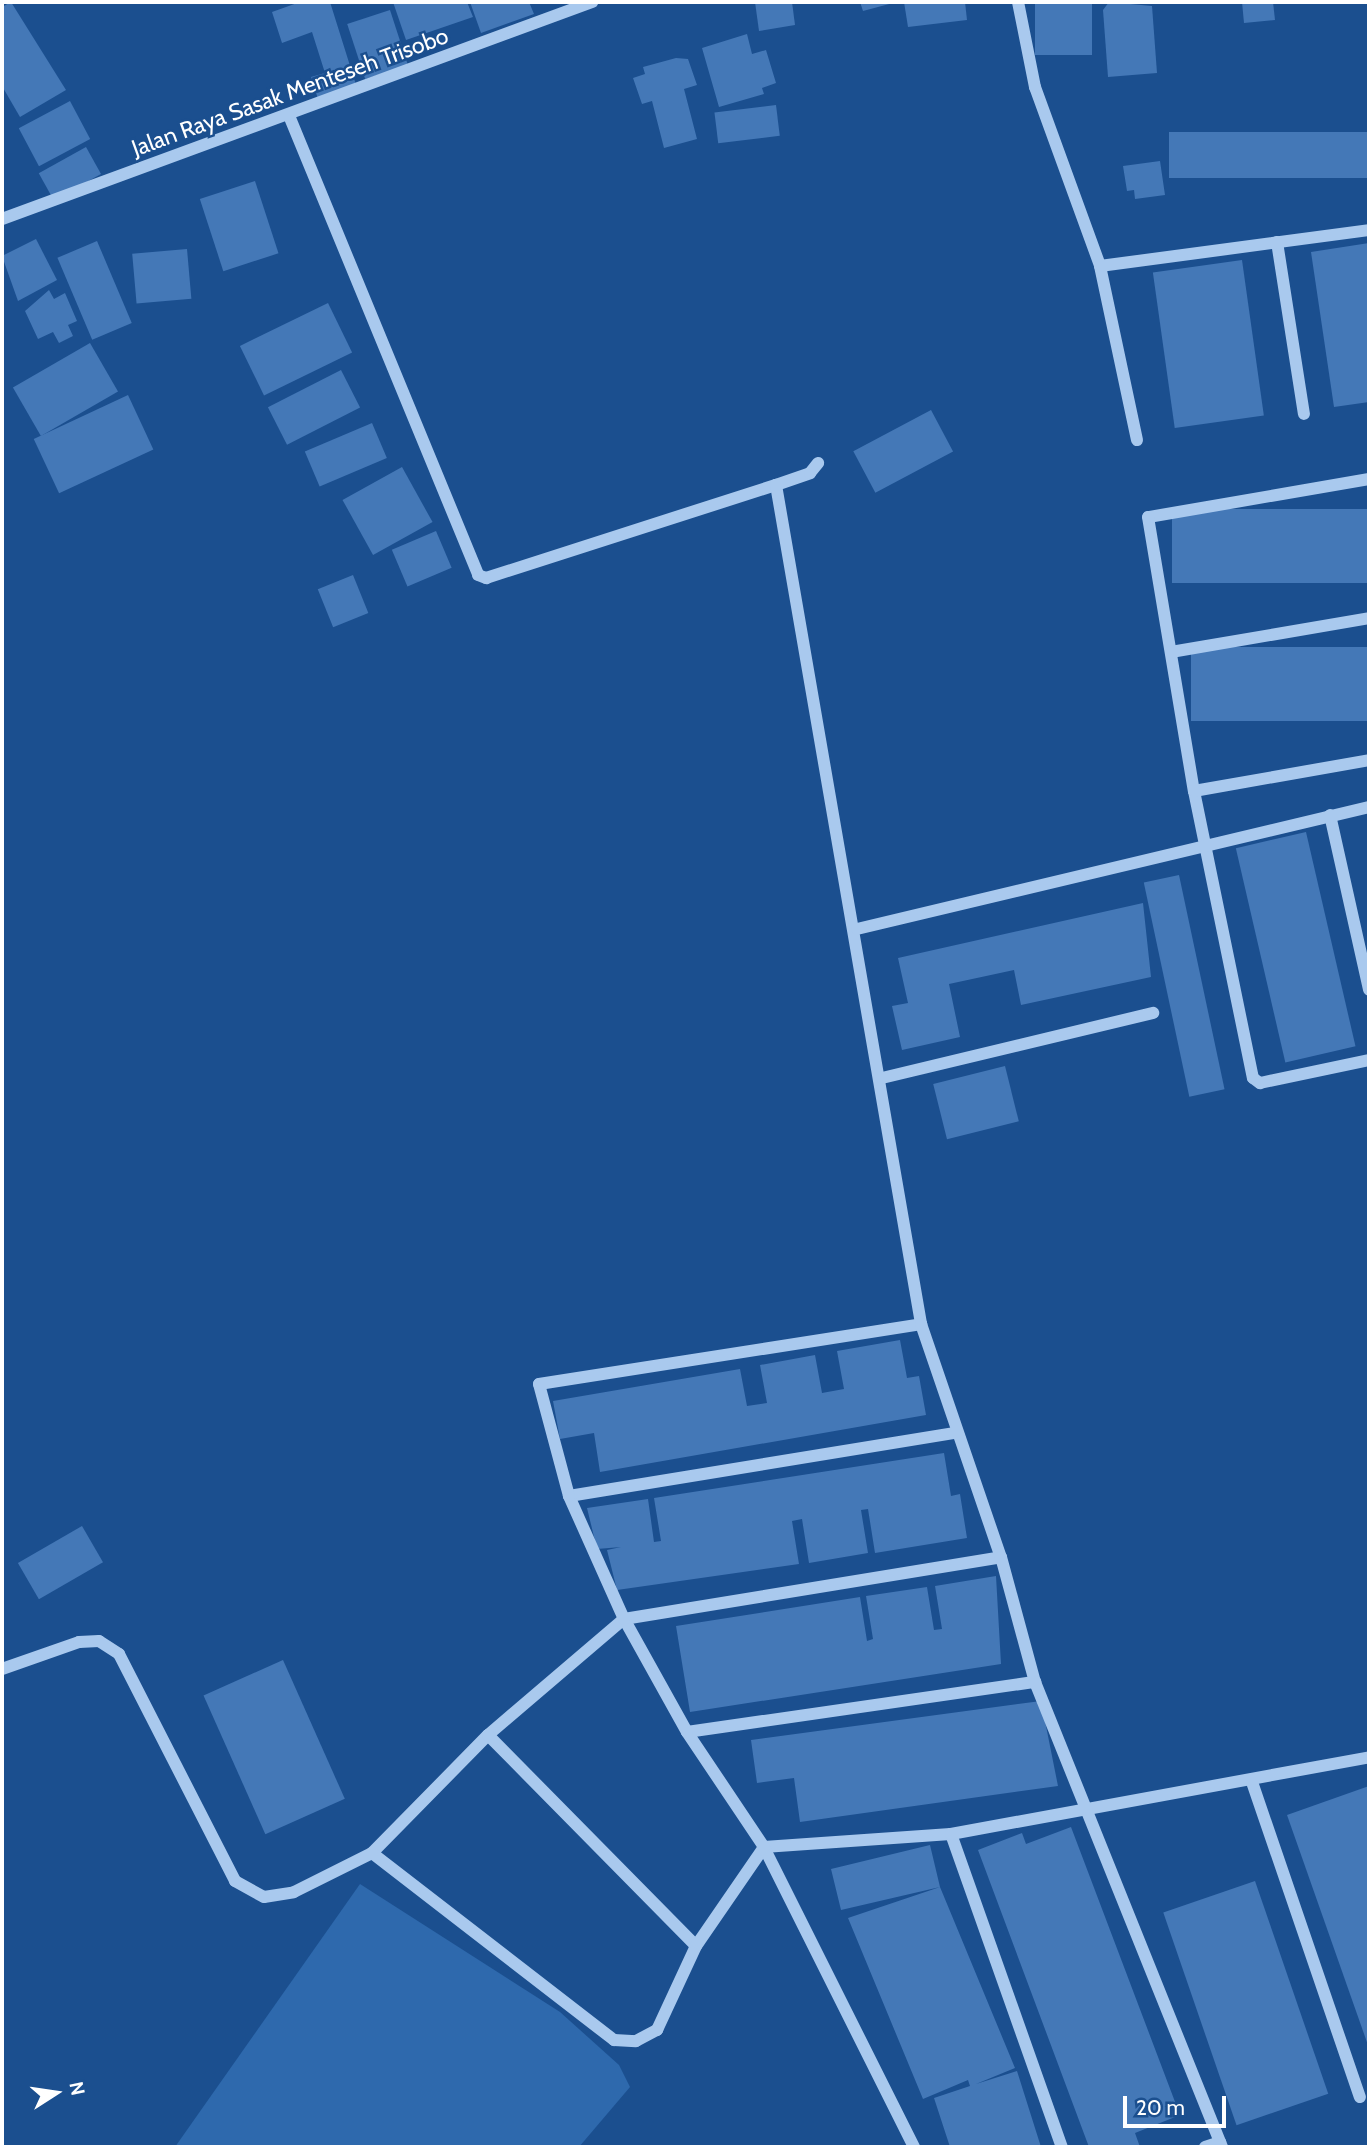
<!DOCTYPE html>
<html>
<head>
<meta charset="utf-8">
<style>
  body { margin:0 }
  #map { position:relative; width:1371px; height:2149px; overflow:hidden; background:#1b4f8f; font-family:Cabin,sans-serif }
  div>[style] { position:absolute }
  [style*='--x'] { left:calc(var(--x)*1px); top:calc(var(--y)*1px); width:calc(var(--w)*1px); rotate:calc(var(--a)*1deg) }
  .green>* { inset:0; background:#2e69ad }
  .building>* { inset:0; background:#4478b7; transform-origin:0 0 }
  .minor>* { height:12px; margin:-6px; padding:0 6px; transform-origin:6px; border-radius:6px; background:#a9c9ee }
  span { translate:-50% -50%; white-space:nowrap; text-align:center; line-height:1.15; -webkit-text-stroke:5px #1b4f8f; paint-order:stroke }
  .street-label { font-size:23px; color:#fff }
  .frame { position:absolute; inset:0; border:4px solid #fff; pointer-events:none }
  .north { position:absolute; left:21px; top:2058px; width:70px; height:70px; -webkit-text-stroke:5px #1b4f8f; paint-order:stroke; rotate:78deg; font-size:19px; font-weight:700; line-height:28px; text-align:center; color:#fff }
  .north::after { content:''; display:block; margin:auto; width:24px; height:32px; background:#fff; clip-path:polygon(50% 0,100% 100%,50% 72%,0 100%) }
  .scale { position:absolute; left:1123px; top:2096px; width:103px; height:32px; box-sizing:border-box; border:4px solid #fff; border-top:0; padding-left:9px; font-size:21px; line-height:24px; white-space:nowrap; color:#fff; -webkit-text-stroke:5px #1b4f8f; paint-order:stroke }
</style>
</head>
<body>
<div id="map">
  <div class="green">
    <div style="clip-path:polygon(360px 1884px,560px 2012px,619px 2065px,630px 2087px,579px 2147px,175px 2147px)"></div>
  </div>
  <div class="building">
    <div style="clip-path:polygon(11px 2px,66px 90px,20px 117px,2px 86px,2px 7px)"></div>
    <div style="clip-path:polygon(300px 2px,330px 2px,357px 88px,318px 99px,311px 77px,325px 73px,312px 32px,282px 43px,272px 12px)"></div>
    <div style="clip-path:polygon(393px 2px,467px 2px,473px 17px,406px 40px)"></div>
    <div style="clip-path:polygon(470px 2px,529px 2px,534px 14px,481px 33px)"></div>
    <div style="clip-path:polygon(755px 2px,792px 2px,795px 25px,759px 31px)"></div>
    <div style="clip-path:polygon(860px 2px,893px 2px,893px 3px,863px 11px)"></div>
    <div style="clip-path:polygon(904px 2px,965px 2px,967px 20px,908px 27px)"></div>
    <div style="left:1035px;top:2px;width:57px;height:53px"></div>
    <div style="clip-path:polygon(1109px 2px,1152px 6px,1157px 73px,1108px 77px,1103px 10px)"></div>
    <div style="clip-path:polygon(1242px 2px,1273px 2px,1275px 20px,1244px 23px)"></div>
    <div style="left:390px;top:10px;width:58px;height:45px;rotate:72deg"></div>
    <div style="clip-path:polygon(747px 34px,752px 54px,766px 50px,776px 83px,762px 88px,764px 94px,719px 107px,702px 48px)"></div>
    <div style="clip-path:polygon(676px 58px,688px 59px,697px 85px,684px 89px,697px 139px,664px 148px,652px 101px,642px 104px,633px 78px,645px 74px,643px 67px)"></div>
    <div style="left:70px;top:101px;width:43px;height:58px;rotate:62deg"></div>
    <div style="left:776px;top:105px;width:31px;height:62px;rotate:83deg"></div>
    <div style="left:1369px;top:132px;width:46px;height:200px;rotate:90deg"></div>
    <div style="left:86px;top:147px;width:31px;height:54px;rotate:61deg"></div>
    <div style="clip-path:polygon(1160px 161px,1165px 195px,1135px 199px,1134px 190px,1127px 191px,1123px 166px)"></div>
    <div style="left:255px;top:181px;width:76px;height:58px;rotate:72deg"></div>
    <div style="clip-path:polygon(36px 239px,57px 280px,18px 301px,2px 256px)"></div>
    <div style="left:97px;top:241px;width:89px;height:43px;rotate:67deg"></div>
    <div style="clip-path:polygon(1369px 243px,1369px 402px,1334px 407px,1311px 252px)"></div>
    <div style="left:187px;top:249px;width:50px;height:55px;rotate:85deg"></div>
    <div style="left:1242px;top:260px;width:157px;height:90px;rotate:82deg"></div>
    <div style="clip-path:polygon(49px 290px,54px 299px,65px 293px,77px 321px,68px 325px,73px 336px,59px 343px,53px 332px,38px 339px,25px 311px)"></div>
    <div style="left:328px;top:303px;width:55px;height:98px;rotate:64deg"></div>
    <div style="left:90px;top:343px;width:56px;height:89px;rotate:60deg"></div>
    <div style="left:341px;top:370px;width:42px;height:82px;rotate:63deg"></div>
    <div style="left:128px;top:395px;width:60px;height:104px;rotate:65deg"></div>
    <div style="left:931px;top:410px;width:47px;height:88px;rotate:62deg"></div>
    <div style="left:372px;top:423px;width:38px;height:73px;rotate:67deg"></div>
    <div style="left:402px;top:467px;width:63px;height:68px;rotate:61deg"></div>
    <div style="left:1369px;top:509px;width:74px;height:197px;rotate:90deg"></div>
    <div style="left:436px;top:531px;width:40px;height:48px;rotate:67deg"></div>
    <div style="left:353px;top:575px;width:41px;height:38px;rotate:68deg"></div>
    <div style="left:1369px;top:647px;width:74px;height:178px;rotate:90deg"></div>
    <div style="left:1306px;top:832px;width:220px;height:72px;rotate:77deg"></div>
    <div style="left:1179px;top:875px;width:219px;height:36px;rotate:78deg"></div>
    <div style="clip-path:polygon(1143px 903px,1151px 977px,1021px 1005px,1014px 970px,949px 984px,960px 1037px,902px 1050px,892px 1006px,908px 1003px,898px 958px)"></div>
    <div style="left:1005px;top:1066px;width:57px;height:74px;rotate:76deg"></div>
    <div style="clip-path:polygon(900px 1340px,907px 1378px,919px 1376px,926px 1415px,600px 1472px,594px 1433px,560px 1439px,553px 1401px,740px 1369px,747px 1406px,767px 1403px,760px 1365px,815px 1355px,822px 1393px,844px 1389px,837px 1351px)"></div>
    <div style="clip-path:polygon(944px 1453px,951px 1496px,960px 1494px,967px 1538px,875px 1553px,868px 1509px,861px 1510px,868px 1553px,809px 1563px,802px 1519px,792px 1521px,799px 1564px,617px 1590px,607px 1550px,621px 1547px,597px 1549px,587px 1508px,648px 1499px,654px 1542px,661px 1541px,654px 1498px)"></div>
    <div style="left:82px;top:1526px;width:42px;height:74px;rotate:60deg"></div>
    <div style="clip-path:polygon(996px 1576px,1001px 1664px,690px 1712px,676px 1626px,860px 1597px,867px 1641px,873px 1639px,866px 1596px,927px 1587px,934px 1630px,942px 1629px,935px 1586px)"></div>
    <div style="left:283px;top:1660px;width:152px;height:87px;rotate:66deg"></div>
    <div style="clip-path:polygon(1041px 1701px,1058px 1786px,800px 1822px,794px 1778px,757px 1783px,751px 1740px)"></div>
    <div style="clip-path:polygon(1369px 1786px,1369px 2048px,1287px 1815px)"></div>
    <div style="clip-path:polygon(1071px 1827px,1180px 2115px,1135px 2133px,1140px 2147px,1089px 2147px,978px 1850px,1022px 1833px,1026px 1844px)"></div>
    <div style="clip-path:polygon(930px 1845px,940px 1887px,1015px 2068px,976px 2084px,1017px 2071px,1041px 2147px,950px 2147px,934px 2098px,970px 2086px,968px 2080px,923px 2099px,848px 1918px,940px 1887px,841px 1910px,831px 1869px)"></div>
    <div style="left:1255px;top:1881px;width:225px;height:97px;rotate:71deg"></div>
  </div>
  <div class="minor">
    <div style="--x:1018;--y:2;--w:87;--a:78.7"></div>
    <div style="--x:1035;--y:87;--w:190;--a:70"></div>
    <div style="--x:1100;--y:266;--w:178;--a:78"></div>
    <div style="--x:290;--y:118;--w:494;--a:67.6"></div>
    <div style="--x:478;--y:575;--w:9;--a:21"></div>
    <div style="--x:486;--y:578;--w:305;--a:-17.8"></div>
    <div style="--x:776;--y:485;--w:851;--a:80.19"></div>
    <div style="--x:2;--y:219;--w:629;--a:-20.19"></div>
    <div style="--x:1277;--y:242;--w:174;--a:81.1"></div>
    <div style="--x:1100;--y:266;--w:271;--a:-7.6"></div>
    <div style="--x:1369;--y:479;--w:224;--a:170.2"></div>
    <div style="--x:1148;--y:517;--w:278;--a:80.5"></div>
    <div style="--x:1194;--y:791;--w:293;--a:78.4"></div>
    <div style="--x:1253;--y:1078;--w:9;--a:36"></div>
    <div style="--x:1260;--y:1083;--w:111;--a:-11.9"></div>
    <div style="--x:776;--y:485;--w:36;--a:-19"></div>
    <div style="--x:810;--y:473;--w:13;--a:-51"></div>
    <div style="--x:1171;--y:652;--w:201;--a:-9.7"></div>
    <div style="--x:1194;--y:791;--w:178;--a:-10"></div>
    <div style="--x:1330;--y:815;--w:179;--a:77.4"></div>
    <div style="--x:857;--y:929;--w:526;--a:-13.4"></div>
    <div style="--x:882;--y:1078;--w:279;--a:-13.5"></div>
    <div style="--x:569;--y:1496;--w:391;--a:-9.3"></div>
    <div style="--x:2;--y:1669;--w:82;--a:-19.3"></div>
    <div style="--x:79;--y:1642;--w:20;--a:-3"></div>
    <div style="--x:99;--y:1641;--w:24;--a:33"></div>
    <div style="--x:119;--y:1654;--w:255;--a:62.9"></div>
    <div style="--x:235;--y:1881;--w:33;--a:29"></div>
    <div style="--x:264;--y:1897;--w:30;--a:-9"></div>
    <div style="--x:294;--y:1892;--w:87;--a:-26.6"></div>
    <div style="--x:372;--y:1853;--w:165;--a:-45.5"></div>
    <div style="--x:488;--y:1735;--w:179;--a:-40.5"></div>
    <div style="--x:624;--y:1619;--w:382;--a:-9.3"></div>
    <div style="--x:687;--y:1732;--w:352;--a:-8.2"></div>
    <div style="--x:488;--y:1735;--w:296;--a:45.4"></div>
    <div style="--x:1252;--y:1782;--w:333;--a:71.1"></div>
    <div style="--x:951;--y:1834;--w:332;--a:70.5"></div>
    <div style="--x:372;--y:1853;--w:306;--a:37.7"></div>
    <div style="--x:614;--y:2040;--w:22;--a:3"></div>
    <div style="--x:636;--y:2041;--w:24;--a:-28"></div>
    <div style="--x:657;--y:2030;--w:93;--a:-65.1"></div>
    <div style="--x:696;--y:1946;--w:120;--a:-55.5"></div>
    <div style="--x:764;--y:1847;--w:187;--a:-4"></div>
    <div style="--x:951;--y:1834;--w:425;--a:-10.4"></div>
    <div style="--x:914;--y:2147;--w:335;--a:-116.6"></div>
    <div style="--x:764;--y:1847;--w:138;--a:-123.8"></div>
    <div style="--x:687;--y:1732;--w:129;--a:-119.1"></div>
    <div style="--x:624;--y:1619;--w:135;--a:-114.1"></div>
    <div style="--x:569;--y:1496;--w:116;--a:-105"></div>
    <div style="--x:539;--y:1384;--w:387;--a:-8.9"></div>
    <div style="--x:921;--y:1324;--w:246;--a:71.1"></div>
    <div style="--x:1001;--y:1557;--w:130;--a:74.8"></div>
    <div style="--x:1035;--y:1682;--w:501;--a:68.09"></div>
    <div style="--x:1205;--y:2147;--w:16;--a:-18"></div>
  </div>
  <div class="street-label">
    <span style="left:290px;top:92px;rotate:-20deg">Jalan Raya Sasak Menteseh Trisobo</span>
  </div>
  <div class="frame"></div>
  <div class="north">N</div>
  <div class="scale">20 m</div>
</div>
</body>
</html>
